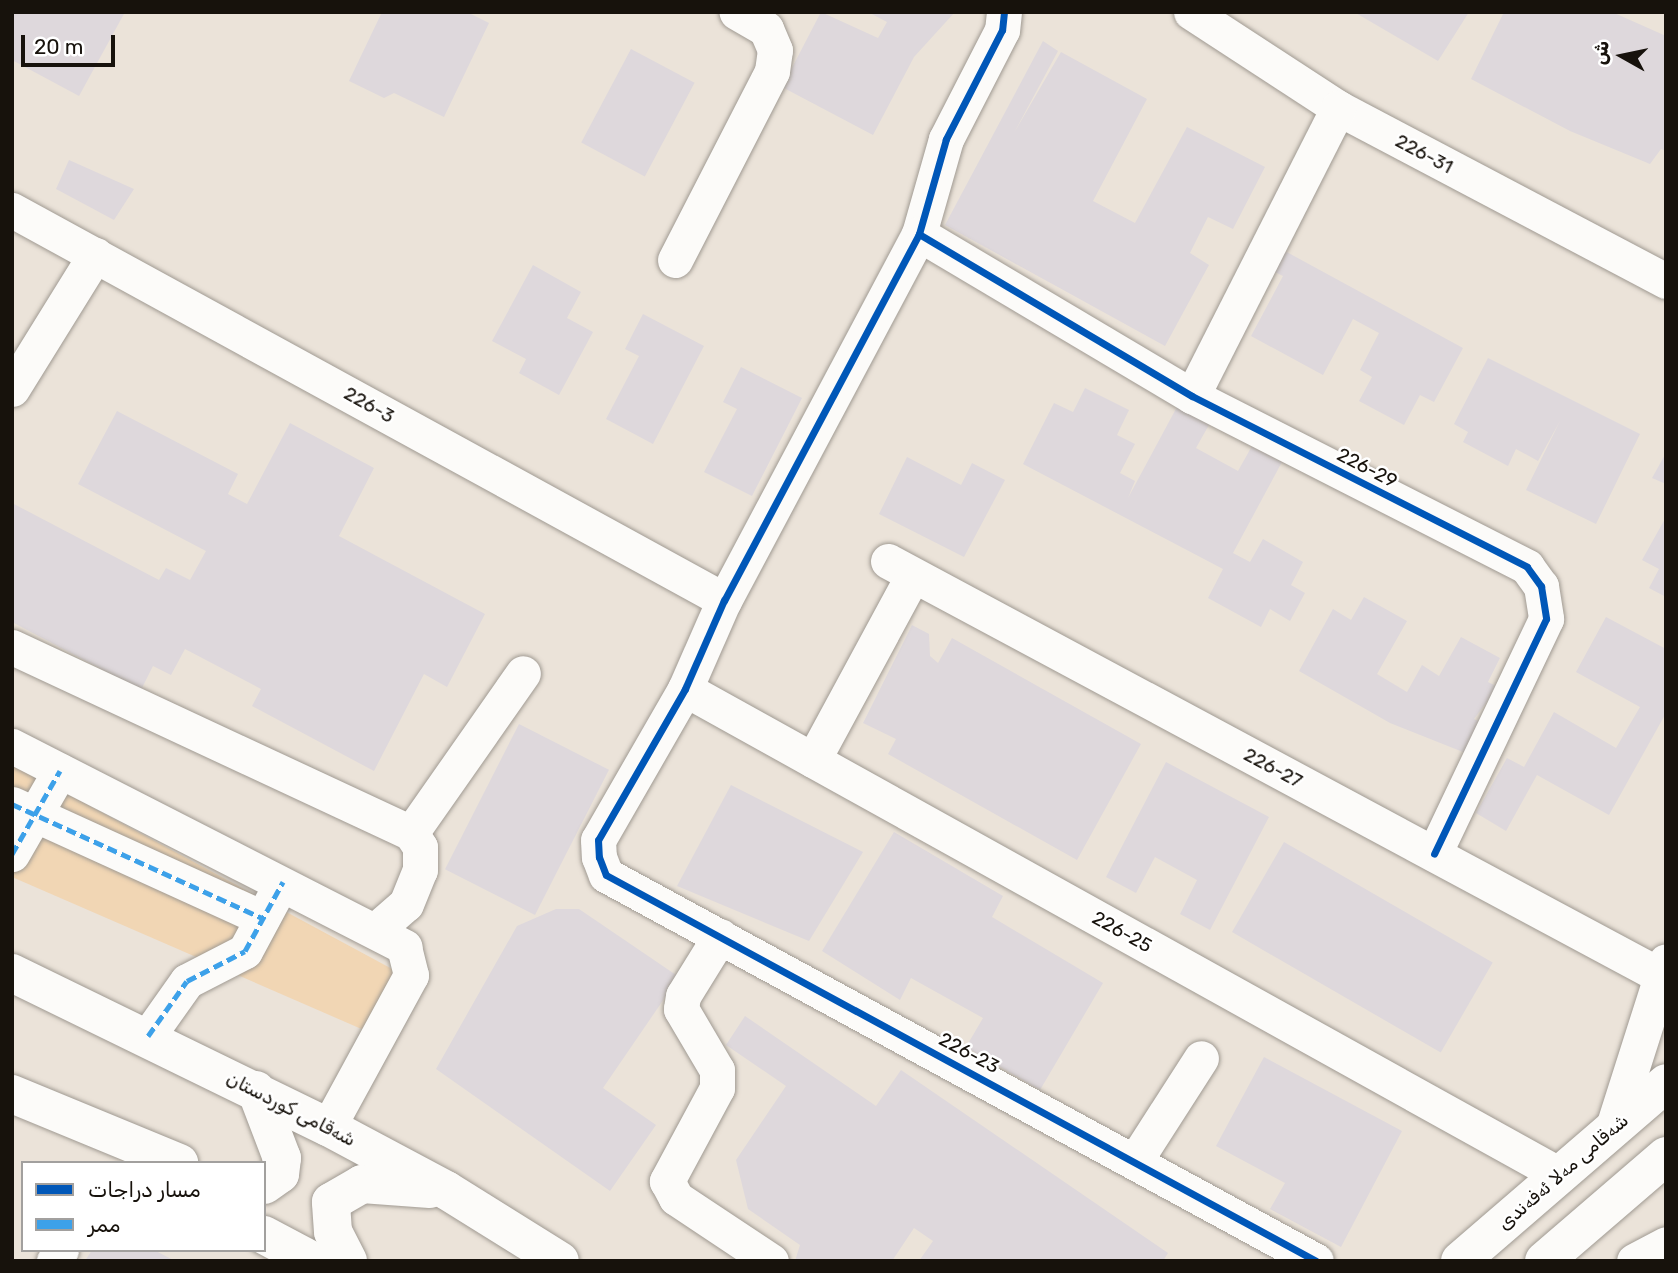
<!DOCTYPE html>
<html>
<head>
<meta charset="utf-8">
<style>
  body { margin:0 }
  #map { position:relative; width:1678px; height:1273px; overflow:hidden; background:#ebe3d9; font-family:Rubik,"Noto Naskh Arabic",sans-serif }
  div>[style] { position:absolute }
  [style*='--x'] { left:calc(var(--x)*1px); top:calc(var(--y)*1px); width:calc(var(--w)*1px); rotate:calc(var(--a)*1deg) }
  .green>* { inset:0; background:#f1d6b4 }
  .building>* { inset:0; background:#ded8dc; transform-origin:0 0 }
  .roads { filter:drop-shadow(0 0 2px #a09a92) drop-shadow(0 0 2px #a09a92) }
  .minor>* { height:35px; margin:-17.5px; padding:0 17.5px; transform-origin:17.5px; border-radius:17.5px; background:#fcfbf9 }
  .major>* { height:38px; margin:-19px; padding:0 19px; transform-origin:19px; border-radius:19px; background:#fcfbf9 }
  .highway>* { height:38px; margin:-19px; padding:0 19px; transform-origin:19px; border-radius:19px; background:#fcfbf9 }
  .quiet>* { height:5px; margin-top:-2.5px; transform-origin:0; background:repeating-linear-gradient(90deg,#3da1e9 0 10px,transparent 0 15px) }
  .cycleway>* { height:7px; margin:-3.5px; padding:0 3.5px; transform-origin:3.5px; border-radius:3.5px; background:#0057b8 }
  span { translate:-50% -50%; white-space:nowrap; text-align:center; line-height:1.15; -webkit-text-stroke:5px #fff; paint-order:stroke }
  .street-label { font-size:19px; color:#17120c }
  .frame { position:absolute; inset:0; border:14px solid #17120c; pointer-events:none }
  .legend { position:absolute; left:21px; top:1161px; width:245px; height:91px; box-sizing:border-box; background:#fff; border:2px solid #a2a09e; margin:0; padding:9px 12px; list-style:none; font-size:21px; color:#17120c }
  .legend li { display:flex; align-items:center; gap:14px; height:35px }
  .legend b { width:35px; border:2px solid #a2a09e }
  .north { position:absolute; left:1587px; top:21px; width:70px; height:70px; -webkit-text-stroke:5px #fff; paint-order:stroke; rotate:279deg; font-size:19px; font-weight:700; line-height:28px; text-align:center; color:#17120c }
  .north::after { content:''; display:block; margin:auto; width:24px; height:32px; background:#17120c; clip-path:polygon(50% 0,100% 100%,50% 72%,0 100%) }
  .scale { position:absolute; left:21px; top:35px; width:94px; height:32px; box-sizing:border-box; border:4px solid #17120c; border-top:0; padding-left:9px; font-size:21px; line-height:24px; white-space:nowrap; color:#17120c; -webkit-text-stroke:5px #fff; paint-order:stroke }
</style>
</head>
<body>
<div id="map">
  <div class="green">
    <div style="clip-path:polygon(12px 764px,407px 977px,373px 1034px,12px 877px)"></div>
  </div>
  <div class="building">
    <div style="clip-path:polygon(12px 12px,125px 12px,79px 96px,12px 60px)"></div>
    <div style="clip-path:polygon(382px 12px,467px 12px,489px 23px,444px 117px,394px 93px,384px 98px,349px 81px)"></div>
    <div style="clip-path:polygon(821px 12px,878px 38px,887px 22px,868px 12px,955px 12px,914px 57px,873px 135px,782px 87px)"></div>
    <div style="clip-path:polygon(1354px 12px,1469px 12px,1438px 61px)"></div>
    <div style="clip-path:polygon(1504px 12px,1612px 12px,1666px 36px,1666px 151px,1661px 149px,1650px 164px,1570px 131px,1471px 79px)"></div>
    <div style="clip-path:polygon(1043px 41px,1058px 51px,1014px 133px,1061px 52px,1147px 99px,1093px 201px,1135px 223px,1187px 127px,1265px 167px,1233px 229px,1208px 217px,1190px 253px,1209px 265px,1165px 346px,945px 225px)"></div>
    <div style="left:631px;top:49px;width:72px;height:106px;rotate:28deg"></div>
    <div style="clip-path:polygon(69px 160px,134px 189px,114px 220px,56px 189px)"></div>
    <div style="clip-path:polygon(1272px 244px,1463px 348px,1434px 402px,1420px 395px,1404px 425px,1359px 401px,1372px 377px,1360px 370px,1379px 333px,1353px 319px,1323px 375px,1251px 336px,1283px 276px,1261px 265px)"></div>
    <div style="clip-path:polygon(533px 265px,581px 292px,567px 318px,593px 332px,559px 395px,519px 373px,526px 359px,492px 341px)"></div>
    <div style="clip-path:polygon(643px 314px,704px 346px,653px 444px,606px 419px,639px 356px,625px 349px)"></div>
    <div style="clip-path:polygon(1488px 358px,1640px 434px,1596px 524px,1526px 490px,1560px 421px,1538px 461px,1516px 449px,1508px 466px,1463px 442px,1468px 432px,1454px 424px)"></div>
    <div style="clip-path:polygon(741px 367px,802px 398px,752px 496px,704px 472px,737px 409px,723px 402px)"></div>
    <div style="clip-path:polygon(1085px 388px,1129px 410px,1117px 435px,1135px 444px,1120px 473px,1135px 481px,1128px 498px,1178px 405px,1210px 423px,1196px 448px,1238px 471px,1252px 446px,1282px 462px,1233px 553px,1250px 562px,1263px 539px,1303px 562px,1291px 585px,1305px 593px,1290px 621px,1270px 609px,1261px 627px,1208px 598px,1223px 569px,1023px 464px,1054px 403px,1073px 412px)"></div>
    <div style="clip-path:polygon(117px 411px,238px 474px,228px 494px,247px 504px,290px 423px,374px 468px,339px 536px,485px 614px,447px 687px,424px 674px,374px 771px,252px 706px,261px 689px,185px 649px,171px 675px,153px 666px,141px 690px,12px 622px,12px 503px,159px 580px,166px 568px,190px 580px,206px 551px,78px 484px)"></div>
    <div style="clip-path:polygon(1666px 453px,1666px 484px,1652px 478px)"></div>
    <div style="clip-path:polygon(907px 457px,961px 485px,972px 463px,1005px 480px,964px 557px,879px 514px)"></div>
    <div style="clip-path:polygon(1666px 517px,1666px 597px,1649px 588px,1659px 569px,1642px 560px)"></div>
    <div style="clip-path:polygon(1364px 597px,1407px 621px,1377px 674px,1407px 692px,1422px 665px,1439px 676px,1461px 637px,1500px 658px,1488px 682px,1498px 687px,1474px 719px,1486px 725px,1468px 754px,1390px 723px,1299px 671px,1333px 609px,1351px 620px)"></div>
    <div style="clip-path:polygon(1606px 617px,1666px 649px,1666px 713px,1609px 815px,1537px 775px,1506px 831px,1476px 813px,1507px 758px,1524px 767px,1554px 712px,1616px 748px,1640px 707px,1576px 672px)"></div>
    <div style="clip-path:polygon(912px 625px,929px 634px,930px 656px,938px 663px,952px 638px,1141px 744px,1077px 860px,888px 754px,896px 739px,863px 723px)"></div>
    <div style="left:519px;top:724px;width:101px;height:163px;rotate:27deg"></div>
    <div style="clip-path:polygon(1166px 762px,1269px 817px,1210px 930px,1180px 914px,1197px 880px,1155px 857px,1136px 893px,1106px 877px)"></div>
    <div style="clip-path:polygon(731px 785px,863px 852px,809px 941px,677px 886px)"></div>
    <div style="clip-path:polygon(894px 832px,1003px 896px,992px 917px,1103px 983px,1040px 1090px,966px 1047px,983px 1018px,911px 978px,900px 1000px,822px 951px)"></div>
    <div style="left:1284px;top:842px;width:241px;height:104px;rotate:30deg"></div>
    <div style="clip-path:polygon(556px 909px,579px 909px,679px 977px,603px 1088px,656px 1125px,610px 1191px,436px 1069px,517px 926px)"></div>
    <div style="clip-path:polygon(745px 1016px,876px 1106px,901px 1070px,1168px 1253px,1163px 1261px,919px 1261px,933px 1241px,914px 1228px,892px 1261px,795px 1261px,800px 1245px,748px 1209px,736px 1160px,786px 1086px,726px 1045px)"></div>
    <div style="clip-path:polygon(1264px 1057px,1402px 1131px,1341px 1247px,1270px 1209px,1285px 1183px,1216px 1146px)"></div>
    <div style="clip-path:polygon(92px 1250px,154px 1250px,175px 1261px,85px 1261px)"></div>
  </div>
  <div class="roads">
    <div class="minor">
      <div style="--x:1004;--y:12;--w:18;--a:96"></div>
      <div style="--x:1002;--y:30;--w:123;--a:117.2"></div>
      <div style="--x:946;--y:139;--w:99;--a:105.9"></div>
      <div style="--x:919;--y:234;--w:415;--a:118"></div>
      <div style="--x:724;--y:600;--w:97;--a:113.7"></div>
      <div style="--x:685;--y:689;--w:174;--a:119.9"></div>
      <div style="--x:598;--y:840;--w:17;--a:87"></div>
      <div style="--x:599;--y:857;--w:19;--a:69"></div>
      <div style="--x:606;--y:875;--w:808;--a:28.53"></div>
      <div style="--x:1191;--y:12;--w:176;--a:33.1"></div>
      <div style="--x:1338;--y:108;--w:371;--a:27.8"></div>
      <div style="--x:12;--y:210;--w:812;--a:28.71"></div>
      <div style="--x:919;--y:234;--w:317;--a:30.7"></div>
      <div style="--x:1192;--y:396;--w:376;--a:27"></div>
      <div style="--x:1527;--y:567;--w:24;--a:54"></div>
      <div style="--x:1541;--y:586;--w:33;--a:81"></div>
      <div style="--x:1546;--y:619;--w:260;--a:115.5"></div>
      <div style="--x:675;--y:260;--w:212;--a:-62.8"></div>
      <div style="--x:772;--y:71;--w:21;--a:-82"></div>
      <div style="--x:775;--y:50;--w:23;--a:-113"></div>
      <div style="--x:766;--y:29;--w:34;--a:-150"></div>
      <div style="--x:12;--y:389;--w:158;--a:-58.2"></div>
      <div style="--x:1192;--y:396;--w:323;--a:-63.1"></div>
      <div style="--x:888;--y:561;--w:875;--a:28.23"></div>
      <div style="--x:12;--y:647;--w:440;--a:25"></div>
      <div style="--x:411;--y:833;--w:195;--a:-55"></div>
      <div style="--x:685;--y:689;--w:1001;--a:29.05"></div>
      <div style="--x:12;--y:746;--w:441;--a:27.1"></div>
      <div style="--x:404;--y:947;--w:29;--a:76"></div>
      <div style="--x:411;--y:975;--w:173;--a:118.6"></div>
      <div style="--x:813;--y:760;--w:210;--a:-61.6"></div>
      <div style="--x:12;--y:804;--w:275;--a:24.5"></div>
      <div style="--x:12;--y:854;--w:96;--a:-60"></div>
      <div style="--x:377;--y:929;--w:38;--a:-41"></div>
      <div style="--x:406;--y:904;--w:37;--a:-68"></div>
      <div style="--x:420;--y:870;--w:23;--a:-90"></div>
      <div style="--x:420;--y:847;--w:17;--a:-123"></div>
      <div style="--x:720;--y:936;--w:70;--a:121.7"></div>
      <div style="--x:683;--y:996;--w:13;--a:99"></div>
      <div style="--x:681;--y:1009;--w:71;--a:59.5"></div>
      <div style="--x:717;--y:1070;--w:18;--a:90"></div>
      <div style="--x:717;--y:1088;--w:106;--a:118.3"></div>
      <div style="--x:667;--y:1181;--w:19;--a:62"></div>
      <div style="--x:676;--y:1198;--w:114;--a:33.6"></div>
      <div style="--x:148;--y:1036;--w:67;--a:-54.7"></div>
      <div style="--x:187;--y:981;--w:65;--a:-27.3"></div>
      <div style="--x:245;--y:951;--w:61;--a:-61.8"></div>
      <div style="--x:1612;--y:1130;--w:177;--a:-72.3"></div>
      <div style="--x:1135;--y:1161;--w:122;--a:-57.3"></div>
      <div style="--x:54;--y:1261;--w:13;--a:-58"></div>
      <div style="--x:1634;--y:1261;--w:36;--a:-28"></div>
    </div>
    <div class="major">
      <div style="--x:1460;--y:1261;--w:272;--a:-40.8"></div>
      <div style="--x:1544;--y:1261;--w:161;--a:-40.7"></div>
    </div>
    <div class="highway">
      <div style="--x:12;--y:973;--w:352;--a:26"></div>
      <div style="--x:328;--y:1127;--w:134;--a:28.1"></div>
      <div style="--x:446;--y:1190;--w:134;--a:31.9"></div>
      <div style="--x:256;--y:1090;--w:73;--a:69.1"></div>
      <div style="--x:282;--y:1158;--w:16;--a:97"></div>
      <div style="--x:280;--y:1174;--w:19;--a:145"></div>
      <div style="--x:12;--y:1094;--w:181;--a:22.4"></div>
      <div style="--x:264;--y:1235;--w:55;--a:28"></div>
      <div style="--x:348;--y:1261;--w:33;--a:-117"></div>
      <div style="--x:333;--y:1232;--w:30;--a:-94"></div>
      <div style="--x:331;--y:1202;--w:36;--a:-30"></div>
      <div style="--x:362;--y:1184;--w:68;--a:4.2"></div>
    </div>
  </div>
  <div class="quiet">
    <div style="--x:12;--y:804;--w:275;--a:24.5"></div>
    <div style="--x:12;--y:854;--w:96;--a:-60"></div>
    <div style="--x:148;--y:1036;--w:67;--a:-54.7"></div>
    <div style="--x:187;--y:981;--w:65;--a:-27.3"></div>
    <div style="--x:245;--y:951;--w:79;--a:-61.2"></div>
  </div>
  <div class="cycleway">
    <div style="--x:1004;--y:12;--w:18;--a:96"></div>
    <div style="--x:1002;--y:30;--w:123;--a:117.2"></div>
    <div style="--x:946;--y:139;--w:99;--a:105.9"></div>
    <div style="--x:919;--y:234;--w:415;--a:118"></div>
    <div style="--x:724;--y:600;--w:97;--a:113.7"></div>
    <div style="--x:685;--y:689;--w:174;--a:119.9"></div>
    <div style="--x:598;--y:840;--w:17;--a:87"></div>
    <div style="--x:599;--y:857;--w:19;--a:69"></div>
    <div style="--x:606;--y:875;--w:808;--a:28.53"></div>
    <div style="--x:919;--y:234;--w:317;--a:30.7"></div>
    <div style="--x:1192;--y:396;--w:376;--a:27"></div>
    <div style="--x:1527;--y:567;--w:24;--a:54"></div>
    <div style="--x:1541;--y:586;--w:33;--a:81"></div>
    <div style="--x:1546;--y:619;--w:260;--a:115.5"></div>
  </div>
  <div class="street-label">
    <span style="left:1424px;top:154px;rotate:28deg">226-31</span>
    <span style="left:369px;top:405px;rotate:29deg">226-3</span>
    <span style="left:1367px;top:468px;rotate:27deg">226-29</span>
    <span style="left:1273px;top:768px;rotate:28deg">226-27</span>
    <span style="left:1122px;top:932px;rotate:29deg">226-25</span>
    <span style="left:969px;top:1053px;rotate:28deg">226-23</span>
    <span style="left:291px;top:1109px;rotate:27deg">شەقامی کوردستان</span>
    <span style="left:1563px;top:1172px;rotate:-41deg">شەقامی مەلا ئەفەندی</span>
  </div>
  <div class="frame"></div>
  <ul class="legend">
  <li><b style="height:9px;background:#0057b8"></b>مسار دراجات</li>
  <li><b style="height:9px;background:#3da1e9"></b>ممر</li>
  </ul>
  <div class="north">ش</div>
  <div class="scale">20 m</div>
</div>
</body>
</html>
